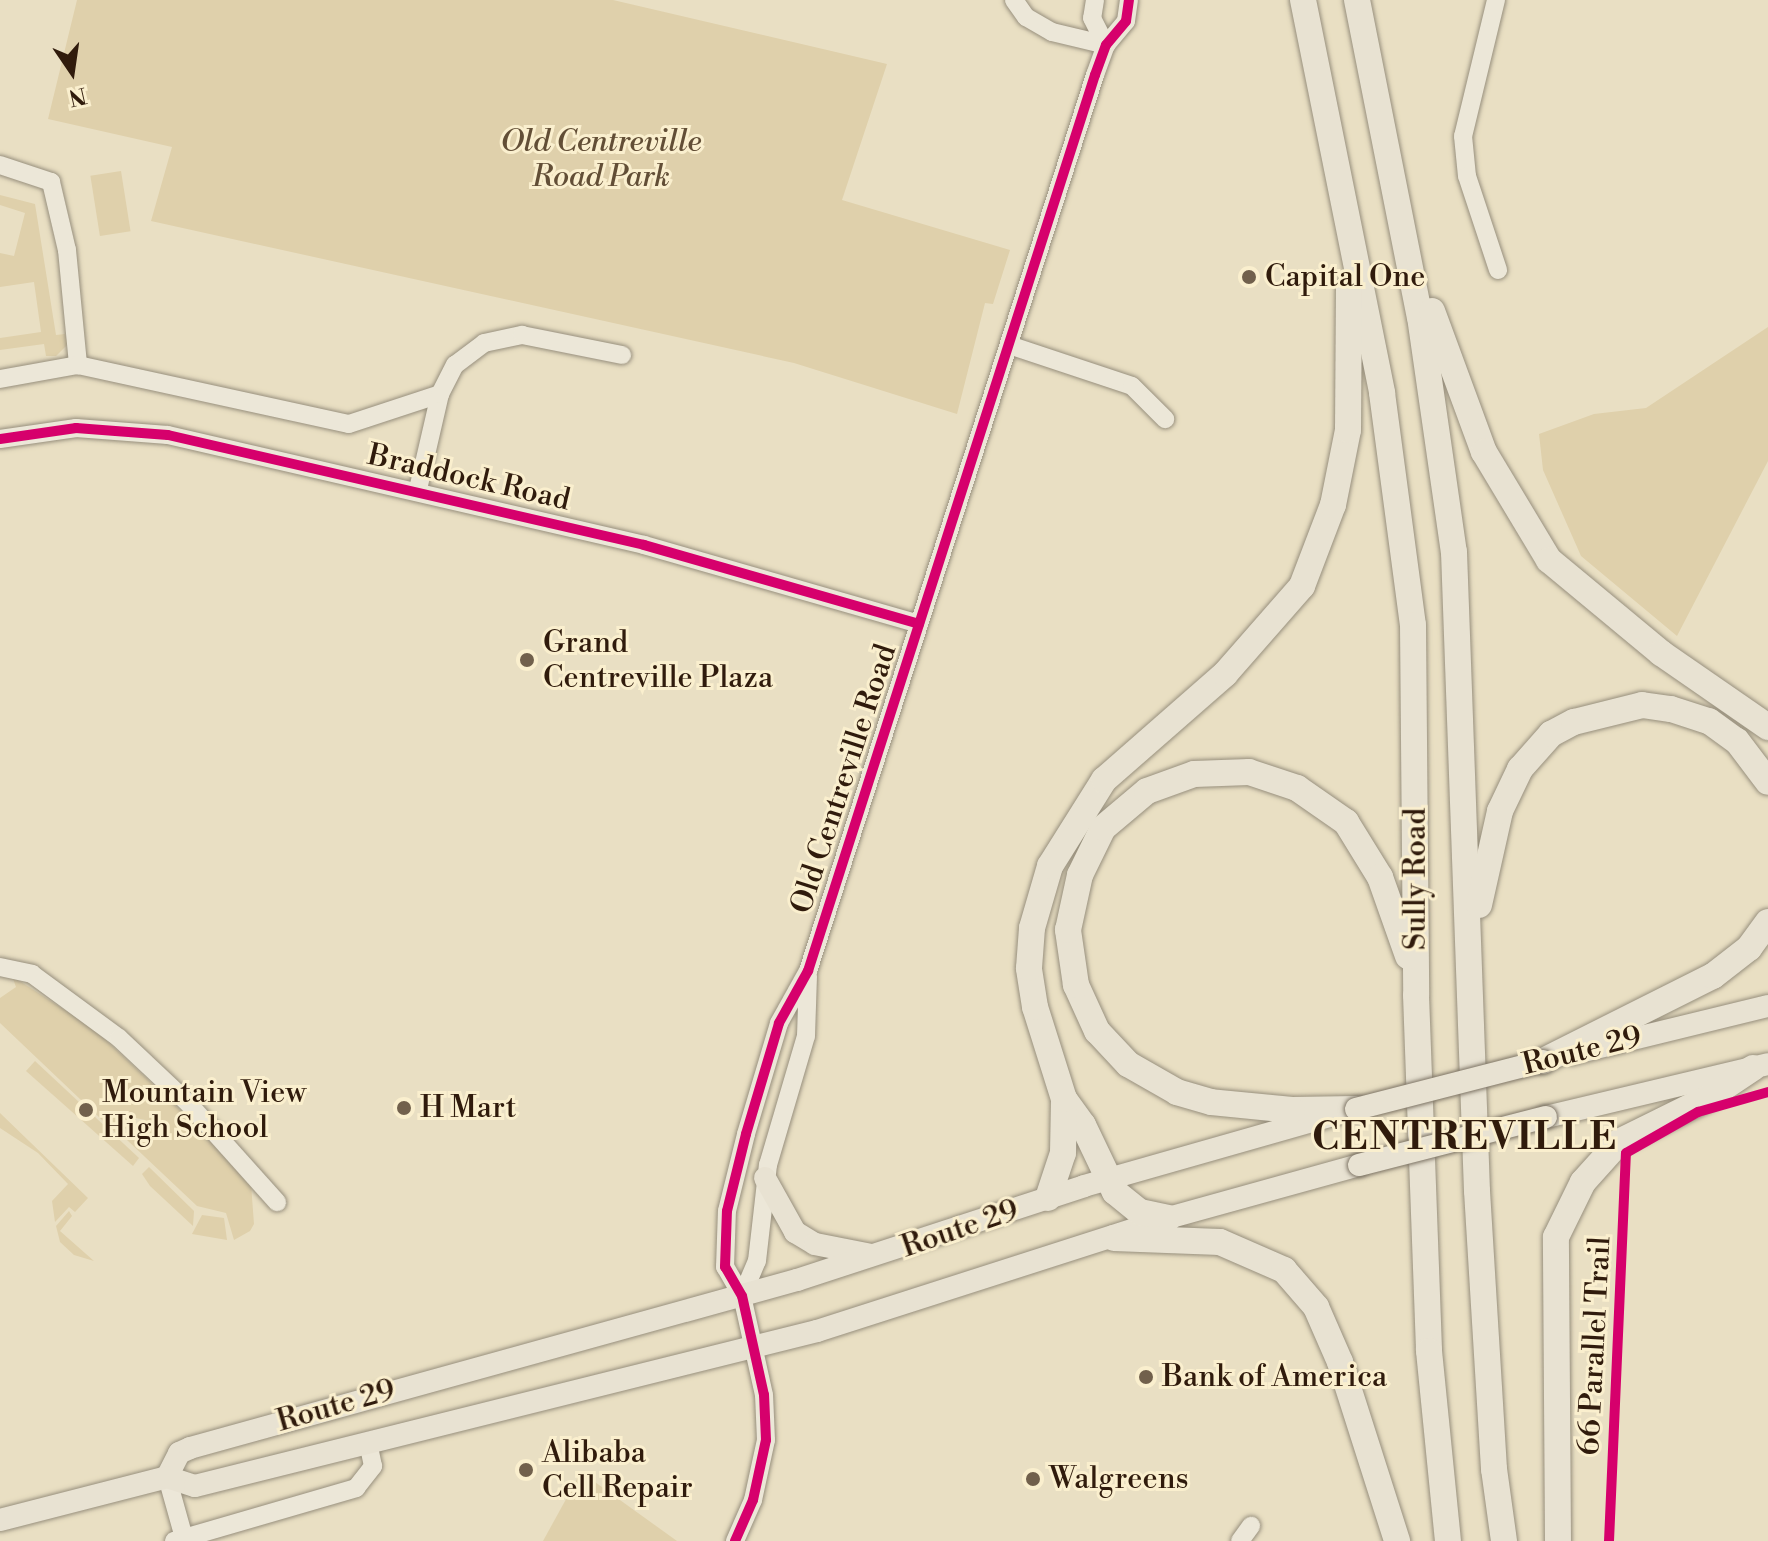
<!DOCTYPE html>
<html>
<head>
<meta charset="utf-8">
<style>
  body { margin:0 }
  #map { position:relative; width:1768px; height:1541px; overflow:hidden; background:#e9dfc3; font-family:"Libre Bodoni",serif }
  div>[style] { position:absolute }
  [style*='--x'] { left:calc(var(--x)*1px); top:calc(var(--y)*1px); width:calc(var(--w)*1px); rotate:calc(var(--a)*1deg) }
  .green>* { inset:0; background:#dfd0ab; transform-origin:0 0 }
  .roads { filter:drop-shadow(0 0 2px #978f7d) drop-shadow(0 0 2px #978f7d) }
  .minor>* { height:18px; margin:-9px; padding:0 9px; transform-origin:9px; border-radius:9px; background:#ece7d8 }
  .major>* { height:22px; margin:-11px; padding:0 11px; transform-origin:11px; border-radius:11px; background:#e8e2d2 }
  .highway>* { height:26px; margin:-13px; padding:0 13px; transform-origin:13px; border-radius:13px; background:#e8e2d2 }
  .bridges { filter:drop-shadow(0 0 2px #7d7465) drop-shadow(0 0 2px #7d7465) }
  .major-bridge>* { height:22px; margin:-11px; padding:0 11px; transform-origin:11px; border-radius:11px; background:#e8e2d2 }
  .cycleway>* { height:10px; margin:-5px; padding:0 5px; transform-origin:5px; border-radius:5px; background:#d6006c }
  .dots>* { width:22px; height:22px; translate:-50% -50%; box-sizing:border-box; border:4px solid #faefce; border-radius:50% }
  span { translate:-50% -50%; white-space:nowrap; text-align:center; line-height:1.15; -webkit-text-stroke:6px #faefce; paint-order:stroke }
  .park-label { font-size:30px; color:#624e36; font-style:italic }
  .poi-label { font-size:30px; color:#301b0c }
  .left { translate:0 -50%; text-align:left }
  .street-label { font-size:30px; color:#301b0c }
  .district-label { font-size:38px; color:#301b0c; font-weight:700; letter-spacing:2px }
  .north { position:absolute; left:32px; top:32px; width:80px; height:80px; -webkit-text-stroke:6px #faefce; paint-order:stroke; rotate:167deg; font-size:22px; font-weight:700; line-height:32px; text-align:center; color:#301b0c }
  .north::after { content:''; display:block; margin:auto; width:28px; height:36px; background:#301b0c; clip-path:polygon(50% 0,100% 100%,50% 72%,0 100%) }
</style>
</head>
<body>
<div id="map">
  <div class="green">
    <div style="clip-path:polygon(77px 0,613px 0,887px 64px,842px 200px,1010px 250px,993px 304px,985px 303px,957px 414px,794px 363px,151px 221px,172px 147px,48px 119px)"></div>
    <div style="left:121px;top:171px;width:61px;height:31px;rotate:81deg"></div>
    <div style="clip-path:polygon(0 195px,35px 204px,56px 335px,65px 334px,68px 344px,56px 356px,46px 356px,44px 344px,0 350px,0 338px,41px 332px,34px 282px,0 287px,0 253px,14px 256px,25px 213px,0 205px)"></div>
    <div style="clip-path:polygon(1768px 327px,1768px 461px,1677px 636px,1581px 556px,1543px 470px,1539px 434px,1594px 414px,1646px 408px)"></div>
    <div style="clip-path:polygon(12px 976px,94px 1029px,194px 1123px,251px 1184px,254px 1224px,250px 1231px,234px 1240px,226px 1213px,197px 1206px,127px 1140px,145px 1130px,145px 1120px,131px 1117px,121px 1138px,0 1023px,0 998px,16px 987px)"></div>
    <div style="clip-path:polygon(35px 1061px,139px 1158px,133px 1166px,26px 1071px)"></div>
    <div style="clip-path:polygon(0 1113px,88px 1198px,75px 1212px,69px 1207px,55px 1222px,52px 1201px,68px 1184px,38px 1153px,0 1128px)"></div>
    <div style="clip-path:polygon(149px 1167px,194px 1211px,193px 1226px,150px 1186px,142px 1174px)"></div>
    <div style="clip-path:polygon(69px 1211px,72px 1216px,60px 1231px,94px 1261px,74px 1255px,60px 1242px,56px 1226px)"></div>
    <div style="clip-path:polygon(202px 1215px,224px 1218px,227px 1240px,192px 1234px)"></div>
    <div style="clip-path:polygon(581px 1472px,677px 1541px,543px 1541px)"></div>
  </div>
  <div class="roads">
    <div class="minor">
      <div style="--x:1014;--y:0;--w:21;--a:55"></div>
      <div style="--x:1026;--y:17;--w:30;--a:30"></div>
      <div style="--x:1052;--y:32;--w:56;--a:13.5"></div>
      <div style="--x:1095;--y:0;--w:18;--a:99"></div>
      <div style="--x:1092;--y:18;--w:30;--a:63"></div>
      <div style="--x:1496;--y:0;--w:140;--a:103.6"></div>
      <div style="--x:1463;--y:136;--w:40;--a:84.3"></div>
      <div style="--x:1467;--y:176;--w:99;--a:71.7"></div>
      <div style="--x:0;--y:165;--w:54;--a:18.4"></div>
      <div style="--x:51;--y:182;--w:70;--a:76.8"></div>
      <div style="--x:67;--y:250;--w:116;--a:84.5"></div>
      <div style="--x:1012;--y:346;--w:126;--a:18.4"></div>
      <div style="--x:1132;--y:386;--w:47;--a:45"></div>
      <div style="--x:0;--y:379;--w:79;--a:-10.2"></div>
      <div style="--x:78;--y:365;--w:277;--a:12.3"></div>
      <div style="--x:349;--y:424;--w:96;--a:-18.2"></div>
      <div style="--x:440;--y:394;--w:98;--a:103"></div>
      <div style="--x:440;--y:394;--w:33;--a:-63"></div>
      <div style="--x:455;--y:365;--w:36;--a:-37"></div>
      <div style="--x:484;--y:343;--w:39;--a:-12"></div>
      <div style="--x:522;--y:335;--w:102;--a:11.3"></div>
      <div style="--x:0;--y:439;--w:77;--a:-8.2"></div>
      <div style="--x:76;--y:428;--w:92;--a:4.4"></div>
      <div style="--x:168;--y:435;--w:489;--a:13"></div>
      <div style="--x:644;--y:545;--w:286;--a:16"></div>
      <div style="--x:0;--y:967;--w:33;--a:12"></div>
      <div style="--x:32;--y:974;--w:108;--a:36.3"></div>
      <div style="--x:119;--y:1038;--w:96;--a:43.3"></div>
      <div style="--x:189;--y:1104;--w:132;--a:48.1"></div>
      <div style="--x:742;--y:1296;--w:38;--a:-67"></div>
      <div style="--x:757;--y:1261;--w:97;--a:-83.5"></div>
      <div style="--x:768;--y:1165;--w:134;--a:-73.6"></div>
      <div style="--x:806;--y:1036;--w:60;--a:-88.1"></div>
      <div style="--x:167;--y:1477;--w:63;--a:74.4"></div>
      <div style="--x:174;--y:1541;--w:190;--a:-16.2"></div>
      <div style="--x:356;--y:1488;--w:28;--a:-52"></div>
      <div style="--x:373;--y:1466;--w:24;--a:-102"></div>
      <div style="--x:735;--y:1541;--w:45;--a:-66.3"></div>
      <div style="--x:753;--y:1500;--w:61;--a:-77.8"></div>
      <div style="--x:766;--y:1440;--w:45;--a:-92.5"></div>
      <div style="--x:764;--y:1395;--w:101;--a:-102.5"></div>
      <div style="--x:742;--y:1296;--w:34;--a:-120"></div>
      <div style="--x:725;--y:1267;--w:56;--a:-88"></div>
      <div style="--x:727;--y:1211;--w:79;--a:-76.1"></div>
      <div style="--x:746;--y:1134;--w:116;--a:-73.4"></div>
      <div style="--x:779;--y:1023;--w:60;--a:-60.9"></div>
      <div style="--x:808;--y:971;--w:941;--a:-72.24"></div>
      <div style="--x:1095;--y:75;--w:32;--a:-70"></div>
      <div style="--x:1106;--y:45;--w:31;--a:-50"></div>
      <div style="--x:1126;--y:21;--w:21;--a:-82"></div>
      <div style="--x:1240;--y:1541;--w:19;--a:-54"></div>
    </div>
    <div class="major">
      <div style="--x:1571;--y:1054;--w:203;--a:-13.7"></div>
      <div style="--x:1546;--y:1117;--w:228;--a:-13.4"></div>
      <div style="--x:765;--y:1178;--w:62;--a:60.9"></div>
      <div style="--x:795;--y:1232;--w:23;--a:31"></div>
      <div style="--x:815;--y:1244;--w:57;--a:11.1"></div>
      <div style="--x:167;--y:1477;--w:27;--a:-63"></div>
      <div style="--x:179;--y:1453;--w:12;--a:-24"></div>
      <div style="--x:190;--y:1448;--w:630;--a:-15.47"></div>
      <div style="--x:797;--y:1280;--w:302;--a:-18.1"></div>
      <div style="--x:1084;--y:1186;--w:262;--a:-15.9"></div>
      <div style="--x:0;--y:1520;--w:172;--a:-14.4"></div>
      <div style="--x:167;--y:1477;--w:29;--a:18"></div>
      <div style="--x:195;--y:1486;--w:641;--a:-13.99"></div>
      <div style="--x:817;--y:1331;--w:369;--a:-17.8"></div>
      <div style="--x:1168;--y:1218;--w:198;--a:-15.5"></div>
    </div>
    <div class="highway">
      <div style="--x:1303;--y:0;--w:401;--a:78.6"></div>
      <div style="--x:1382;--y:393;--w:234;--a:82.4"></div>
      <div style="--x:1413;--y:625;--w:370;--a:89.5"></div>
      <div style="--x:1416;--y:995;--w:356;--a:87.9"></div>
      <div style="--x:1429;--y:1351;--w:191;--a:84.3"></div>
      <div style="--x:1357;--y:0;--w:323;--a:78.8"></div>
      <div style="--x:1420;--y:317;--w:237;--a:81.8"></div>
      <div style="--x:1454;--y:552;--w:639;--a:87.94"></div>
      <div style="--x:1477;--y:1191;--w:279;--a:86.5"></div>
      <div style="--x:1494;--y:1469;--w:73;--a:82.1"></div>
      <div style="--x:1432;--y:311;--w:150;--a:69.8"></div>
      <div style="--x:1484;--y:452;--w:126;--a:59"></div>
      <div style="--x:1549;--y:560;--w:146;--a:39.7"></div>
      <div style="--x:1661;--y:653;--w:130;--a:34.7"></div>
      <div style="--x:1479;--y:905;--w:96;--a:-77.4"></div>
      <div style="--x:1500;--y:811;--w:47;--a:-64.5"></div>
      <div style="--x:1520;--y:769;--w:47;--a:-48.5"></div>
      <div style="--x:1551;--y:734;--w:26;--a:-28"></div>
      <div style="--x:1574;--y:722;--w:70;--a:-14"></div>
      <div style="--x:1642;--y:705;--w:29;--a:8"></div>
      <div style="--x:1671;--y:709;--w:40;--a:18"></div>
      <div style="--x:1709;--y:721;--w:34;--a:36"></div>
      <div style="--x:1737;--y:741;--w:51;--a:52.9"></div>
      <div style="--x:1543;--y:1061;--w:190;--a:-26.6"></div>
      <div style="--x:1713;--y:976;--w:46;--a:-37.9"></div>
      <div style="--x:1749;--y:948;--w:32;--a:-54"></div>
      <div style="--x:1064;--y:1099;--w:32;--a:54"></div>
      <div style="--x:1083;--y:1125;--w:74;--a:64.5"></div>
      <div style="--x:1115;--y:1192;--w:32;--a:39"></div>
      <div style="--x:1140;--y:1212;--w:29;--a:12"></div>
      <div style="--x:1356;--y:1109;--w:64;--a:179.1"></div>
      <div style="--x:1292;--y:1110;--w:81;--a:-174.4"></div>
      <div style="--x:1211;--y:1102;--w:35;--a:-164"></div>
      <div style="--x:1177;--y:1092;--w:56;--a:-150.3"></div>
      <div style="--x:1128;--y:1064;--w:45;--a:-133.2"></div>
      <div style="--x:1097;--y:1031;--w:51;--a:-114.5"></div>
      <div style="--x:1076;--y:985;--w:56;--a:-98.3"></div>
      <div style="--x:1068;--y:930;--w:56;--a:-77.7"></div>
      <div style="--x:1080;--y:875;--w:52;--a:-63.9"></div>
      <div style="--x:1103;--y:828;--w:57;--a:-40.1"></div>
      <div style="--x:1147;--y:791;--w:50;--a:-19.9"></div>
      <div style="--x:1194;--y:774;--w:55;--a:-2.1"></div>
      <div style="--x:1249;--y:772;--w:51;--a:18.4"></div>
      <div style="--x:1297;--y:788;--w:60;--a:34.8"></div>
      <div style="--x:1346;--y:822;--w:65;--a:58.3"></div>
      <div style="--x:1380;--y:877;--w:84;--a:70.5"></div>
      <div style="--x:1048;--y:1198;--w:47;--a:-71.6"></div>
      <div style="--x:1063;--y:1153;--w:54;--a:-88.9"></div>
      <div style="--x:1064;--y:1099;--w:96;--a:-107.5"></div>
      <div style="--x:1035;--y:1007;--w:39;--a:-99"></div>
      <div style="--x:1029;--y:968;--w:40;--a:-85.7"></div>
      <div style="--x:1032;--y:928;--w:65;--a:-73.8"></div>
      <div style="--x:1050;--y:866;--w:102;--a:-57.9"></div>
      <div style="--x:1104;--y:780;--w:161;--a:-41.2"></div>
      <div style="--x:1225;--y:674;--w:117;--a:-48.8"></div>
      <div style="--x:1302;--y:586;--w:87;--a:-69.1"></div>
      <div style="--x:1333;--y:505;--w:76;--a:-78.7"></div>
      <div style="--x:1348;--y:430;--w:142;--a:-89.6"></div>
      <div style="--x:1114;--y:1238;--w:106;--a:2.2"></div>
      <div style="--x:1220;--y:1242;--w:70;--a:23.6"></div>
      <div style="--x:1284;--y:1270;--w:49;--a:49.1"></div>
      <div style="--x:1316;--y:1307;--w:60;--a:66.4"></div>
      <div style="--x:1340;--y:1362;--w:188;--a:72.3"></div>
      <div style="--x:1558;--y:1541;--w:304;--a:-90.4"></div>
      <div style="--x:1556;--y:1237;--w:61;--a:-63.9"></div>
      <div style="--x:1583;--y:1182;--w:54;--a:-48"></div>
      <div style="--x:1619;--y:1142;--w:99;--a:-26.3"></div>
      <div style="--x:1708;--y:1098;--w:54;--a:-33.7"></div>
    </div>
  </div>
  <div class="bridges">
    <div class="major-bridge">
      <div style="--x:1356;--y:1109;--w:193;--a:-14.4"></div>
      <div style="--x:1359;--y:1165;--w:193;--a:-14.4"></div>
    </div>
  </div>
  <div class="cycleway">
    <div style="--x:0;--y:439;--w:77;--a:-8.2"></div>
    <div style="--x:76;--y:428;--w:92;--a:4.4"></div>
    <div style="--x:168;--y:435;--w:489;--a:13"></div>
    <div style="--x:644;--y:545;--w:286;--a:16"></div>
    <div style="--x:735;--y:1541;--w:45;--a:-66.3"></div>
    <div style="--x:753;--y:1500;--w:61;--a:-77.8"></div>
    <div style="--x:766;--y:1440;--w:45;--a:-92.5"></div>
    <div style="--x:764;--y:1395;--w:101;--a:-102.5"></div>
    <div style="--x:742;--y:1296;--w:34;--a:-120"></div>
    <div style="--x:725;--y:1267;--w:56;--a:-88"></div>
    <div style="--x:727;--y:1211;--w:79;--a:-76.1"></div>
    <div style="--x:746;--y:1134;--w:116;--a:-73.4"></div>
    <div style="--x:779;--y:1023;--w:60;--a:-60.9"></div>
    <div style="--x:808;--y:971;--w:941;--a:-72.24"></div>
    <div style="--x:1095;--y:75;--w:32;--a:-70"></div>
    <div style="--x:1106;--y:45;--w:31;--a:-50"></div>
    <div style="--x:1126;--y:21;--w:21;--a:-82"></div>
    <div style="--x:1609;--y:1541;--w:388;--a:-87.5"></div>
    <div style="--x:1626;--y:1153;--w:83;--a:-29.7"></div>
    <div style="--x:1698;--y:1112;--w:73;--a:-15.9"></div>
  </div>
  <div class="dots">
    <div style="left:1249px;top:277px;background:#71604c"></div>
    <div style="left:527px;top:660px;background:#71604c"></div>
    <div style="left:404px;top:1108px;background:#71604c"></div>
    <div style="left:86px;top:1110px;background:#71604c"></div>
    <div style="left:1146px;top:1377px;background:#71604c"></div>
    <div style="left:526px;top:1470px;background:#71604c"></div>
    <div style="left:1033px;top:1479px;background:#71604c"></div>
  </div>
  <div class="park-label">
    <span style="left:601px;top:159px">Old Centreville<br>Road Park</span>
  </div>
  <div class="poi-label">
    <span class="left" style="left:1265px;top:277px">Capital One</span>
    <span class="left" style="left:543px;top:660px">Grand<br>Centreville Plaza</span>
    <span class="left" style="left:102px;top:1110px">Mountain View<br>High School</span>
    <span class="left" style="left:420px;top:1108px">H Mart</span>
    <span class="left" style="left:1162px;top:1377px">Bank of America</span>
    <span class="left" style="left:542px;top:1470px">Alibaba<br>Cell Repair</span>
    <span class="left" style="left:1049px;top:1479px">Walgreens</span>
  </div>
  <div class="street-label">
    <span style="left:469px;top:478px;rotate:13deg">Braddock Road</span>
    <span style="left:844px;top:779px;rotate:-72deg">Old Centreville Road</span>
    <span style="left:1416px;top:879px;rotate:-90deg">Sully Road</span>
    <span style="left:1582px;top:1051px;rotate:-14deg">Route 29</span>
    <span style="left:960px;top:1229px;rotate:-19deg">Route 29</span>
    <span style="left:1595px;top:1346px;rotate:-87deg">66 Parallel Trail</span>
    <span style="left:336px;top:1406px;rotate:-16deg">Route 29</span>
  </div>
  <div class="district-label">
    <span style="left:1465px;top:1138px">CENTREVILLE</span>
  </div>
  <div class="north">N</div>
</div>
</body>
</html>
